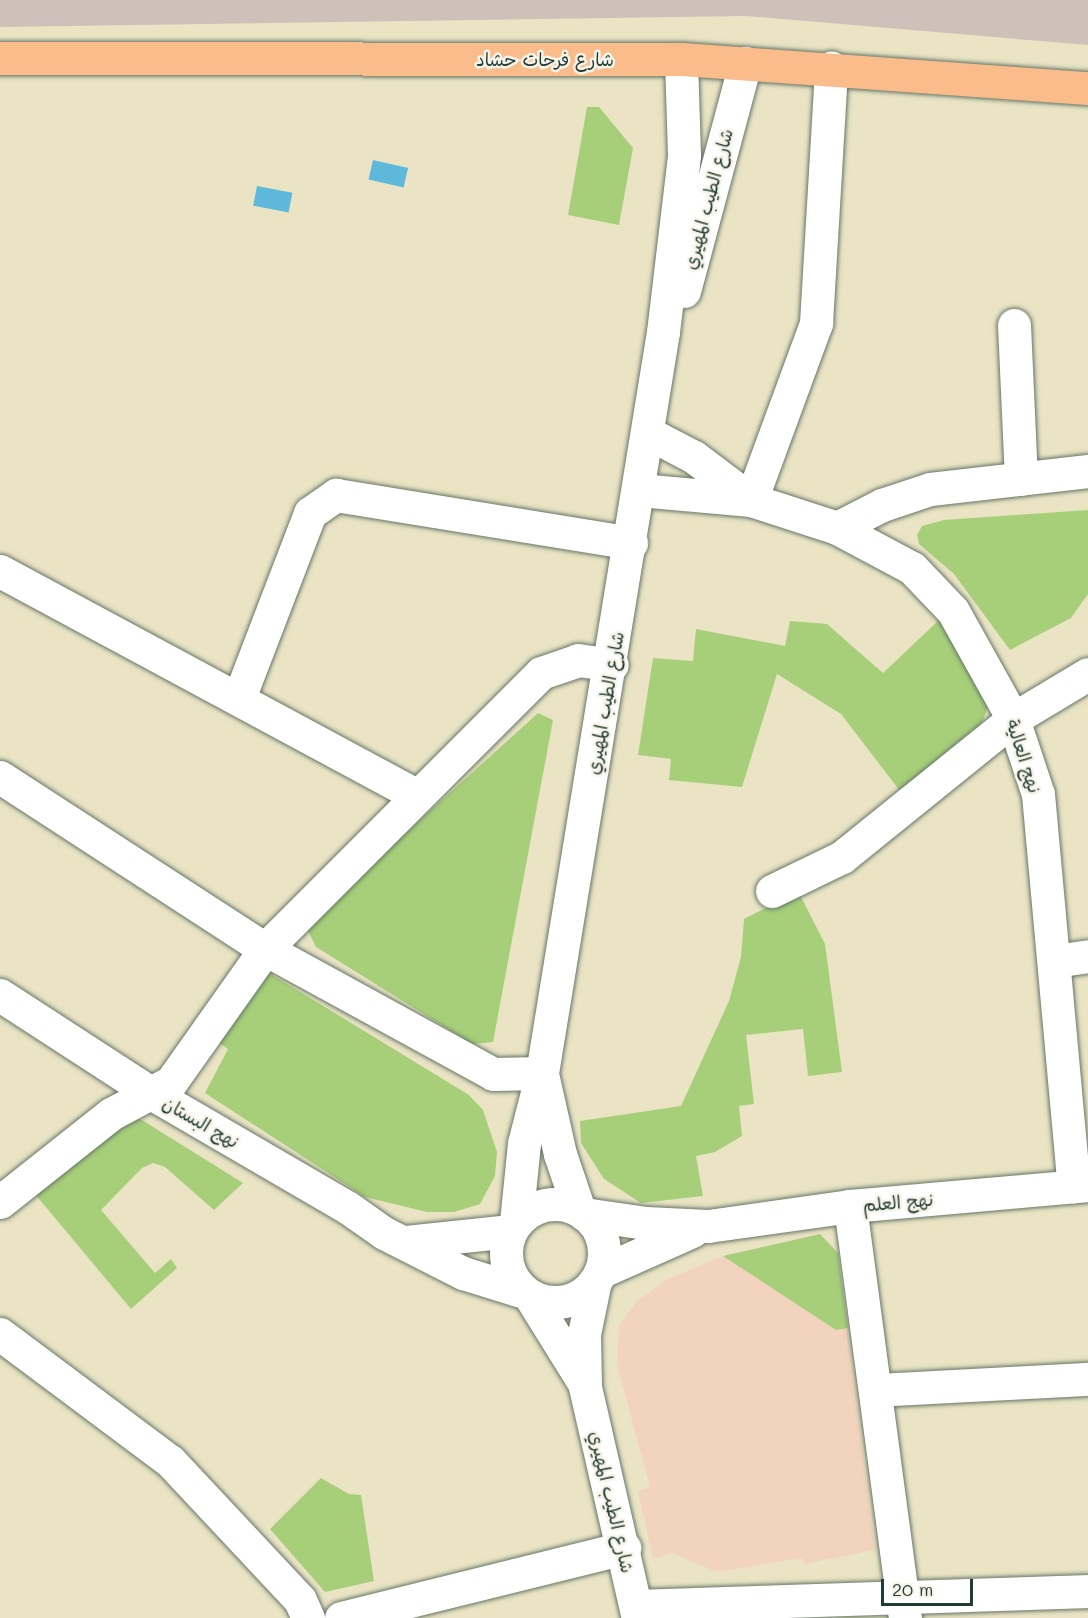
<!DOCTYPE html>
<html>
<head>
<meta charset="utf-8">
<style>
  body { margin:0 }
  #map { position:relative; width:1088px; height:1618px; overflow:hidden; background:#eae4c5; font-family:Mali,"Playpen Sans Arabic",sans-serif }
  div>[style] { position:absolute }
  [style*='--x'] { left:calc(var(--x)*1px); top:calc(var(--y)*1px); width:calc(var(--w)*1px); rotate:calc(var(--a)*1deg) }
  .built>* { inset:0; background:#f2d4be }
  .industrial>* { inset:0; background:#cfc0ba }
  .green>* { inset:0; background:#a7cf7a }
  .water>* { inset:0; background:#5db8db; transform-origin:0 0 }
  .roads { filter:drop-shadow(0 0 2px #667767) drop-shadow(0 0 2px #667767) }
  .minor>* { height:33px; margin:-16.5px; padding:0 16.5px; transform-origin:16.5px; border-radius:16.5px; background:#fff }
  .minor>.ring { margin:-16.5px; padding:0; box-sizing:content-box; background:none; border:33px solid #fff; border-radius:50% }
  .major>* { height:33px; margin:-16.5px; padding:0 16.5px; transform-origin:16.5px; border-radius:16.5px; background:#f9bc8a }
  span { translate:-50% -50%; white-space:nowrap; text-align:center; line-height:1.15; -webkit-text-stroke:5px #f7f3e8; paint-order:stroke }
  .street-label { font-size:18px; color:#1f3d34 }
  .scale { position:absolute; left:881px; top:1579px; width:92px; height:27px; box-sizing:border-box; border:3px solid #1f3d34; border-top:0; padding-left:8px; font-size:18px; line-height:21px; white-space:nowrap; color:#1f3d34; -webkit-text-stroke:4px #f7f3e8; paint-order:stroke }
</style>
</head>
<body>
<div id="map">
  <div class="built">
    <div style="clip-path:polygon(820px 1234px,838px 1253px,875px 1550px,805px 1564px,802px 1558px,717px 1572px,672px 1553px,653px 1559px,638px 1491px,650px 1487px,617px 1365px,619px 1325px,637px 1301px,668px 1279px,723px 1256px)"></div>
  </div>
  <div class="industrial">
    <div style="clip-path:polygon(0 0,1088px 0,1088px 45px,746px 16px,0 27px)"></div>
  </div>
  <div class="green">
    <div style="clip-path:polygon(587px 107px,599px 107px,633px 148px,619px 225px,568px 215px)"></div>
    <div style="clip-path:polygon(1088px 510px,1088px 594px,1071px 618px,1010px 650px,954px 574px,919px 544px,917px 535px,922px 526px,944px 520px)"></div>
    <div style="clip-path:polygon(939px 620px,989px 704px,982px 723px,900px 791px,841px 714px,777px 674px,742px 787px,669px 780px,671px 759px,638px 755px,653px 658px,693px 661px,696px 629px,785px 646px,790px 621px,827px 624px,883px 673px)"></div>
    <div style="clip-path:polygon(538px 713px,553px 720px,493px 1042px,472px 1044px,316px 947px,308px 931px,313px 917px)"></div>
    <div style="clip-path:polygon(798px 891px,825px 944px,842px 1072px,808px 1076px,803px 1029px,746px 1035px,754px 1104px,739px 1106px,742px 1136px,715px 1152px,696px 1156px,703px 1196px,641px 1203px,604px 1179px,581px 1143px,580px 1121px,681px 1106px,729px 1001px,741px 957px,744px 919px)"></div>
    <div style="clip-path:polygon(266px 971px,469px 1095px,483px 1110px,497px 1152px,495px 1176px,480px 1204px,454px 1212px,427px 1212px,365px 1197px,205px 1093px,228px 1049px,215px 1040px)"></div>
    <div style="clip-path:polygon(135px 1119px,142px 1120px,243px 1183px,214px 1210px,165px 1167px,153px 1163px,142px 1168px,101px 1210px,155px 1273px,171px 1259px,177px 1268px,131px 1309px,35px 1194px,118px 1126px)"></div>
    <div style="clip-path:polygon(820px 1234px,838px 1253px,848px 1328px,836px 1330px,723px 1256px)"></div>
    <div style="clip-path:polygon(321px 1478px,349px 1494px,361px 1495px,374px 1581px,325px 1592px,270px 1529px)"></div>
  </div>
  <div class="water">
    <div style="left:373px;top:160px;width:36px;height:20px;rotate:13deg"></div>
    <div style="left:257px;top:186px;width:36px;height:20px;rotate:11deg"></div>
  </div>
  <div class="roads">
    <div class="minor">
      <div style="--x:684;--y:291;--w:236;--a:-75"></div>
      <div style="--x:1014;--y:325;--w:154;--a:87.4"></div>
      <div style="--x:648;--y:433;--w:52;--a:27.6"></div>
      <div style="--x:694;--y:457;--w:71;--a:37"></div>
      <div style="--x:639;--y:490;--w:112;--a:5.1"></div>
      <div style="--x:751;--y:500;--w:90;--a:18"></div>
      <div style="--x:837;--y:528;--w:85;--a:28.1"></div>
      <div style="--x:912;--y:568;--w:59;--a:46.4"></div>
      <div style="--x:953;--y:611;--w:124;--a:60.9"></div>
      <div style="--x:1013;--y:719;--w:79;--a:71.6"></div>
      <div style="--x:1038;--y:794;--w:394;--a:84.8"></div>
      <div style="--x:751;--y:500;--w:189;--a:-69.8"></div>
      <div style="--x:816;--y:323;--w:256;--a:-86.6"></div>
      <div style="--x:837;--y:528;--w:51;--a:-27.1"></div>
      <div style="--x:882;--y:505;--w:51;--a:-18.4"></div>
      <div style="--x:930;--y:489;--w:159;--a:-6.5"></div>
      <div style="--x:0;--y:571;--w:474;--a:28.3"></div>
      <div style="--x:239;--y:698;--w:198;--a:-69"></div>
      <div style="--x:310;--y:513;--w:32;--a:-35"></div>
      <div style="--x:336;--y:495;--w:299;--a:9.2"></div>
      <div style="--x:0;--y:777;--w:316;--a:33"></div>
      <div style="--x:265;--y:949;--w:260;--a:28.7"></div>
      <div style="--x:493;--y:1074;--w:49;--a:-1.2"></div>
      <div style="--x:772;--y:891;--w:78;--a:-25.9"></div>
      <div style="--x:842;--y:857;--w:220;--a:-38.9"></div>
      <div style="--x:1013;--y:719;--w:87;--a:-31"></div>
      <div style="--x:1054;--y:961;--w:34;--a:-8"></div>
      <div style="--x:0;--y:995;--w:180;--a:33"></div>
      <div style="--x:151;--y:1093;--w:227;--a:30.2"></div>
      <div style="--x:347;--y:1207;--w:45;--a:35.1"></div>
      <div style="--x:384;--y:1233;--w:89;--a:26.9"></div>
      <div style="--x:463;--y:1273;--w:64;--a:17.3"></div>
      <div style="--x:543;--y:1078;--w:78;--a:77.4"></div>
      <div style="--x:560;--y:1154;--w:59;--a:71.3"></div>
      <div style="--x:0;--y:1202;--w:142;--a:-38.4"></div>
      <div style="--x:111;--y:1114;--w:68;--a:-28.1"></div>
      <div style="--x:171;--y:1082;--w:163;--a:-54.7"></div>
      <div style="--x:265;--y:949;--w:390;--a:-45"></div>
      <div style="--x:541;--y:673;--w:39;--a:-19"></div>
      <div style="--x:578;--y:660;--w:34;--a:8"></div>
      <div class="ring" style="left:506px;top:1204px;width:65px;height:65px"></div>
      <div style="--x:850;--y:1206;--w:416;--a:82.4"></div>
      <div style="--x:584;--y:1214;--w:63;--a:8.3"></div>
      <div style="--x:646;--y:1223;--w:62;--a:2.8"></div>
      <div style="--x:708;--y:1226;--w:143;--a:-8"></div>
      <div style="--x:850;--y:1206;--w:239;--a:-5"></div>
      <div style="--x:516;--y:1222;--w:79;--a:-84.2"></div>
      <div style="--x:524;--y:1143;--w:72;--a:-75.6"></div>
      <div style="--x:542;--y:1073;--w:751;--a:-80.73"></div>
      <div style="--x:663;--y:332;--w:178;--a:-83.2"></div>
      <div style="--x:684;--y:155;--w:96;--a:-91.8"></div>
      <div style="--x:406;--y:1242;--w:105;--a:-6"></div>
      <div style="--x:600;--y:1272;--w:101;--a:-24"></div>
      <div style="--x:595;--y:1281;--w:54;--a:101.7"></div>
      <div style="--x:584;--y:1334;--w:53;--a:88.9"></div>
      <div style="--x:585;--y:1387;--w:237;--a:77.1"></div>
      <div style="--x:530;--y:1296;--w:99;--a:58.2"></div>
      <div style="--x:0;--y:1334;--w:212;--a:36.8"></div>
      <div style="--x:170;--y:1461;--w:190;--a:46.9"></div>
      <div style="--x:300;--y:1600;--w:20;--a:66"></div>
      <div style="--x:875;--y:1390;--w:213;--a:-3"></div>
      <div style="--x:636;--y:1606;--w:452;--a:-1.9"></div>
      <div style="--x:341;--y:1618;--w:292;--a:-13.9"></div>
    </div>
    <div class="major">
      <div style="--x:0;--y:58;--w:681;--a:0.08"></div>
      <div style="--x:681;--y:59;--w:408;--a:4.1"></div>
    </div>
  </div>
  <div class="street-label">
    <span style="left:545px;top:59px">شارع فرحات حشاد</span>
    <span style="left:708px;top:199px;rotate:-75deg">شارع الطيب المهيري</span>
    <span style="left:605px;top:703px;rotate:-80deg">شارع الطيب المهيري</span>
    <span style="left:1024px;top:756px;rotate:72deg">نهج العالية</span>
    <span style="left:201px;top:1122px;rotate:30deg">نهج البستان</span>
    <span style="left:898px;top:1202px;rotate:-5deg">نهج العلم</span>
    <span style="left:612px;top:1502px;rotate:77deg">شارع الطيب المهيري</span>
  </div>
  <div class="scale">20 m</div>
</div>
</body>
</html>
